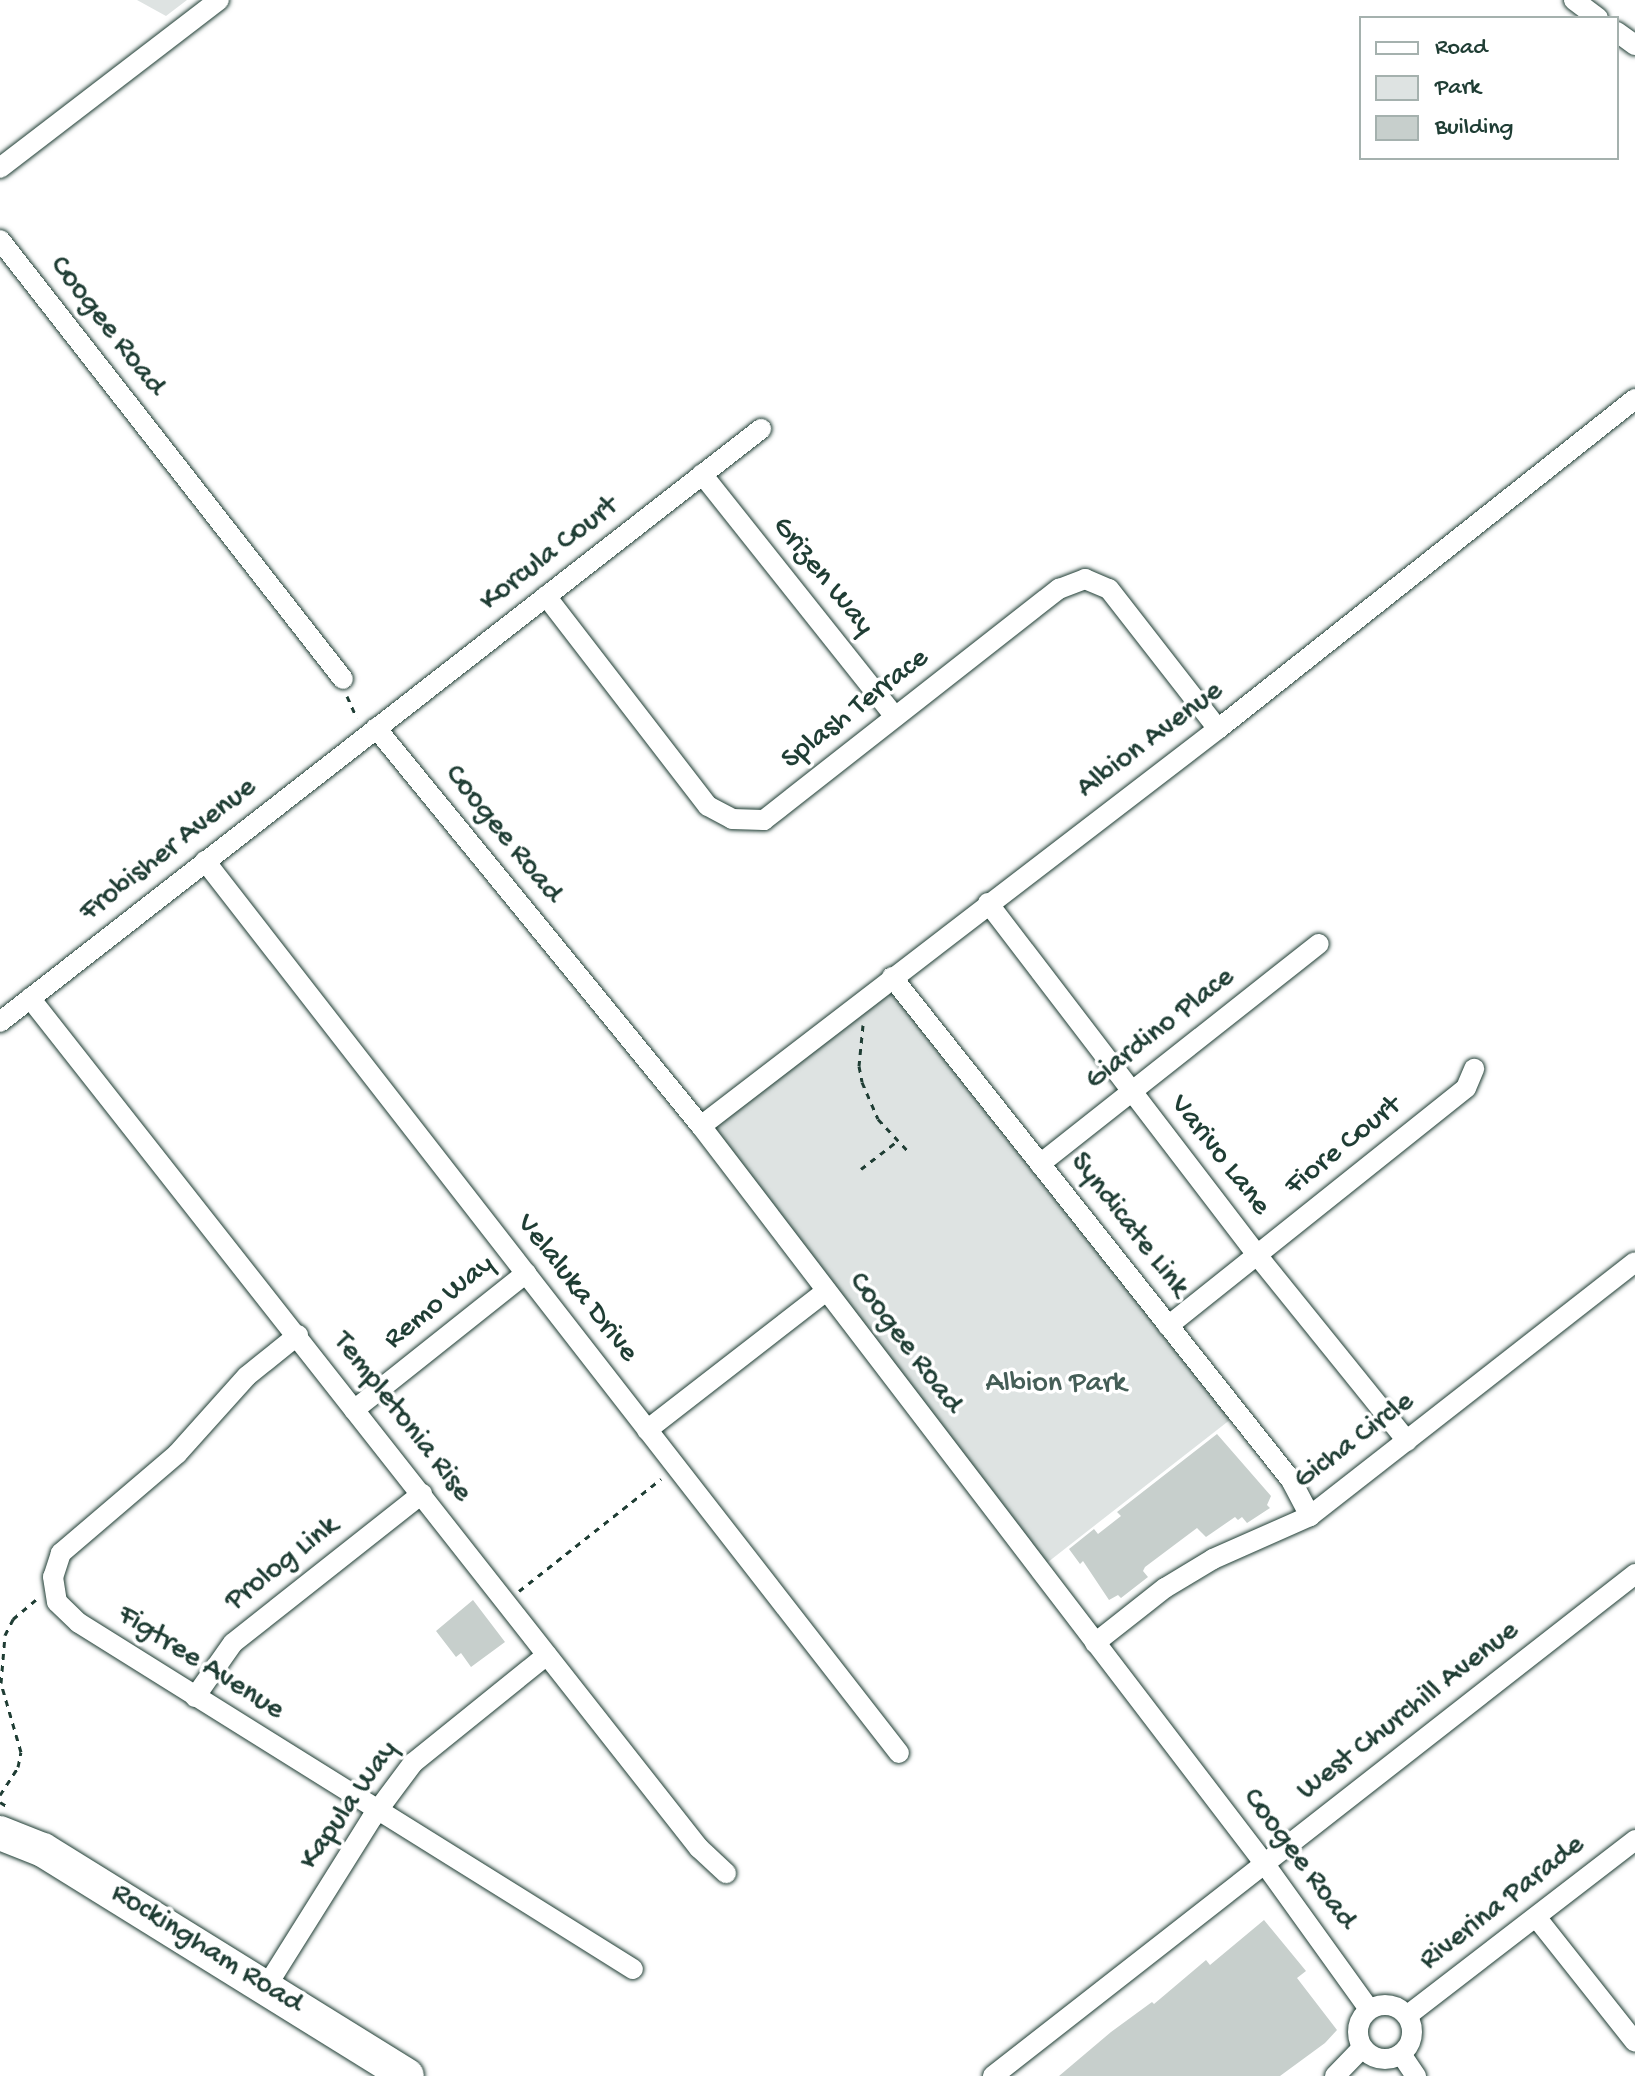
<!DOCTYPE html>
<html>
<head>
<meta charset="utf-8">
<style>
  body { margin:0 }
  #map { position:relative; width:1635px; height:2076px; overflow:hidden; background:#fff; font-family:"Gochi Hand",sans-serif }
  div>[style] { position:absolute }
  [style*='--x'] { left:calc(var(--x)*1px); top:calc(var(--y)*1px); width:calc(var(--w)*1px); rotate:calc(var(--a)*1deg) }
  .green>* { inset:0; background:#dee3e2; transform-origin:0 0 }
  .building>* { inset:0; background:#c7cfcc }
  .path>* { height:3px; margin-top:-1.5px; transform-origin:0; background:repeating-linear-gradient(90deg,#1f3d34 0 6px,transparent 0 12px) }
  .roads { filter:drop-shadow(0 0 2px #1f3d34) drop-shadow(0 0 2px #1f3d34) }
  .street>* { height:20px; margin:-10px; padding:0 10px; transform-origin:10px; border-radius:10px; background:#fff }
  .street>.ring { margin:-10px; padding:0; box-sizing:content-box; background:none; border:20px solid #fff; border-radius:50% }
  .primary>* { height:34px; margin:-17px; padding:0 17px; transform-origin:17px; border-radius:17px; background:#fff }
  span { translate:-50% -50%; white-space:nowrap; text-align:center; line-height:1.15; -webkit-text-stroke:7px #fff; paint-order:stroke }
  .street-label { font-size:30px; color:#1f3d34 }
  .park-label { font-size:30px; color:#455e57 }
  .legend { position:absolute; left:1359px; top:16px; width:260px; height:144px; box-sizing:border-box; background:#fff; border:2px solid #a5b1ae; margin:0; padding:10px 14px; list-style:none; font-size:24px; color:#1f3d34 }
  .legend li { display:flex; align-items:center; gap:16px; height:40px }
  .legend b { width:40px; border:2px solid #a5b1ae }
</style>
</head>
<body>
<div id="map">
  <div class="green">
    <div style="clip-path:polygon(137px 0,187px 0,166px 16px)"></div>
    <div style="left:892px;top:977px;width:557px;height:242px;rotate:52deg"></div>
  </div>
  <div class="building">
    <div style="clip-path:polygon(1217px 1434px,1271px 1496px,1267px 1505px,1270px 1508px,1247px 1523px,1242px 1517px,1238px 1520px,1235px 1517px,1206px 1537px,1197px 1528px,1145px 1567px,1143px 1571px,1148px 1577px,1121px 1598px,1118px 1595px,1109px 1600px,1083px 1561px,1080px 1564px,1069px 1549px,1094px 1529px,1098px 1534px,1121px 1516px,1117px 1512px)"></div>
    <div style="clip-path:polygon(473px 1600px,505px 1642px,471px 1667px,461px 1653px,456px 1657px,436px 1631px)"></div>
    <div style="clip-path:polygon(1264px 1920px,1306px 1971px,1297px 1978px,1337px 2030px,1325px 2043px,1280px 2076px,1059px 2076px,1111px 2032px,1152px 2002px,1154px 2004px,1206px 1960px,1210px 1965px)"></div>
  </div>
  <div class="path">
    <div style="--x:347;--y:696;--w:24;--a:66"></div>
    <div style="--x:863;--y:1025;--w:41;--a:95.6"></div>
    <div style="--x:859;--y:1066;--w:16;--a:79"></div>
    <div style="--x:862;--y:1082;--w:40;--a:66.6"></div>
    <div style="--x:878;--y:1119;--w:42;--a:46.9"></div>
    <div style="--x:861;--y:1169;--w:44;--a:-37.6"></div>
    <div style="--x:519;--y:1591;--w:181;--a:-38.3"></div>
    <div style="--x:0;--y:1795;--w:33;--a:-57"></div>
    <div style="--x:18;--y:1767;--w:15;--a:-79"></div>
    <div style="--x:21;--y:1752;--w:72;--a:-106.2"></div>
    <div style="--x:1;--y:1683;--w:48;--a:-85.2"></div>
    <div style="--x:5;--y:1635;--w:18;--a:-63"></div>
    <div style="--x:13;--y:1619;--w:30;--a:-40"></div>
    <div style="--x:0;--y:1802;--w:9;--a:32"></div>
  </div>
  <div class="roads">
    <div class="street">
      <div style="--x:1574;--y:0;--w:30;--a:37"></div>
      <div style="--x:1617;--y:32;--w:22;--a:36"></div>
      <div style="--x:0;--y:168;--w:276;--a:-37.5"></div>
      <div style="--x:0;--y:240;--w:557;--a:52"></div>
      <div style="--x:702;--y:474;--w:310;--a:51.5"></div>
      <div style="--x:546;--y:596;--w:265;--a:52.4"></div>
      <div style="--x:708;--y:806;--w:27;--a:28"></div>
      <div style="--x:732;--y:819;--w:32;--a:2"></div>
      <div style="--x:764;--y:820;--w:375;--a:-38.1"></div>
      <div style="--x:1059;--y:589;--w:28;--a:-21"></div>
      <div style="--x:1085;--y:579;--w:26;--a:23"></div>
      <div style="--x:1109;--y:589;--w:177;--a:52.1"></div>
      <div style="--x:376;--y:728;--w:514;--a:50.77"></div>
      <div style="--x:701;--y:1126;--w:927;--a:52.62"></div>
      <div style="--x:1264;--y:1863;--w:180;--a:54.3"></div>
      <div style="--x:205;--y:861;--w:1130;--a:52.12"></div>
      <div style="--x:988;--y:903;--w:443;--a:52.6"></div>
      <div style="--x:1257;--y:1255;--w:239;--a:51.1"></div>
      <div style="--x:892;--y:977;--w:642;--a:51.58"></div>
      <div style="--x:1291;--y:1480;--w:41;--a:62.2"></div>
      <div style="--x:30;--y:998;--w:1082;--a:51.8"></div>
      <div style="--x:699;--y:1848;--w:37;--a:43"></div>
      <div style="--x:0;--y:1022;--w:965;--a:-37.93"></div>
      <div style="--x:701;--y:1126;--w:652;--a:-37.52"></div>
      <div style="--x:1218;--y:729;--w:532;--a:-38.36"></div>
      <div style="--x:1040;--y:1164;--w:355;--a:-38.3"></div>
      <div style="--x:1168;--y:1326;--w:381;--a:-38.6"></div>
      <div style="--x:1466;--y:1088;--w:21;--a:-67"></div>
      <div style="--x:298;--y:1335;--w:65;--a:141.2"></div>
      <div style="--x:247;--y:1376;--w:105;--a:131.9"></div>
      <div style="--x:177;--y:1454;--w:153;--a:139.5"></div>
      <div style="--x:61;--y:1553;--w:25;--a:108"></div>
      <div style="--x:53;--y:1577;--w:25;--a:81"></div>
      <div style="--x:57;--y:1602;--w:30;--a:44"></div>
      <div style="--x:79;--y:1623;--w:653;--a:31.99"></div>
      <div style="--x:354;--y:1410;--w:220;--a:-38.5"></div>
      <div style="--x:647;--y:1430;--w:227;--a:-37.8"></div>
      <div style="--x:1095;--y:1643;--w:89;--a:-38.2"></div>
      <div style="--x:1165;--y:1588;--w:56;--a:-31.1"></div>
      <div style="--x:1213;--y:1559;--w:106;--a:-23.9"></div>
      <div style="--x:1310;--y:1516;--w:412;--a:-38"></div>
      <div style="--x:195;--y:1697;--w:66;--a:-54.9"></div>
      <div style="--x:233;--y:1643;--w:241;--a:-38.3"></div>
      <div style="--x:1536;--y:1917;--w:159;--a:51.6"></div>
      <div style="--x:266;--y:1987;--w:199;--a:-57.9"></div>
      <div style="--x:372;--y:1818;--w:69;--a:-53.3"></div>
      <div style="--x:413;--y:1763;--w:172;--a:-38.9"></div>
      <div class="ring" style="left:1358px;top:2005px;width:34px;height:34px"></div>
      <div style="--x:1408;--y:2015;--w:287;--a:-37.6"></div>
      <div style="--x:1401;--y:2054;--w:27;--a:56"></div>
      <div style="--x:993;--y:2076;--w:815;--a:-38.02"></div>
      <div style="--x:1335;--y:2076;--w:39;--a:-46"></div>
    </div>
    <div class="primary">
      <div style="--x:0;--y:1833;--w:46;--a:21.6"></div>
      <div style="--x:43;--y:1850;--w:428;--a:31.8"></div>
    </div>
  </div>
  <div class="street-label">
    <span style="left:106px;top:327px;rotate:52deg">Coogee Road</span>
    <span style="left:550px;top:555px;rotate:-38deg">Korcula Court</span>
    <span style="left:822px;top:577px;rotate:51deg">Grizen Way</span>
    <span style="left:856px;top:710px;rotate:-38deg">Splash Terrace</span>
    <span style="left:1151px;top:741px;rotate:-37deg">Albion Avenue</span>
    <span style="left:502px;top:835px;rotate:51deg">Coogee Road</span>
    <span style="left:169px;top:851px;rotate:-38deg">Frobisher Avenue</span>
    <span style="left:1161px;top:1030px;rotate:-38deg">Giardino Place</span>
    <span style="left:1344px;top:1147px;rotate:-39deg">Fiore Court</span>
    <span style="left:1219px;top:1156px;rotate:52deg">Varivo Lane</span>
    <span style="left:1128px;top:1226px;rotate:52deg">Syndicate Link</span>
    <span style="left:576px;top:1289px;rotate:52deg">Velaluka Drive</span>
    <span style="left:440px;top:1303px;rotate:-39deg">Remo Way</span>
    <span style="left:904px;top:1344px;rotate:53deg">Coogee Road</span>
    <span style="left:401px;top:1418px;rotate:52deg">Templetonia Rise</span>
    <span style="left:1355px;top:1442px;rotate:-37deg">Gicha Circle</span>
    <span style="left:283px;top:1565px;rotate:-38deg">Prolog Link</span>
    <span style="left:200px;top:1664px;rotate:32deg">Figtree Avenue</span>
    <span style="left:1409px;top:1712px;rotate:-38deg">West Churchill Avenue</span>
    <span style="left:350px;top:1806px;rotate:-55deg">Kapula Way</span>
    <span style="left:1298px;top:1860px;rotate:53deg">Coogee Road</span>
    <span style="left:1503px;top:1904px;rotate:-38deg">Riverina Parade</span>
    <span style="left:206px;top:1950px;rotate:32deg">Rockingham Road</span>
  </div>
  <div class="park-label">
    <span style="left:1056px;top:1385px">Albion Park</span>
  </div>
  <ul class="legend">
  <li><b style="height:10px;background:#fff"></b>Road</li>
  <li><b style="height:22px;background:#dee3e2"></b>Park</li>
  <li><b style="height:22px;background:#c7cfcc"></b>Building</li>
  </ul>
</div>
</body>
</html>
